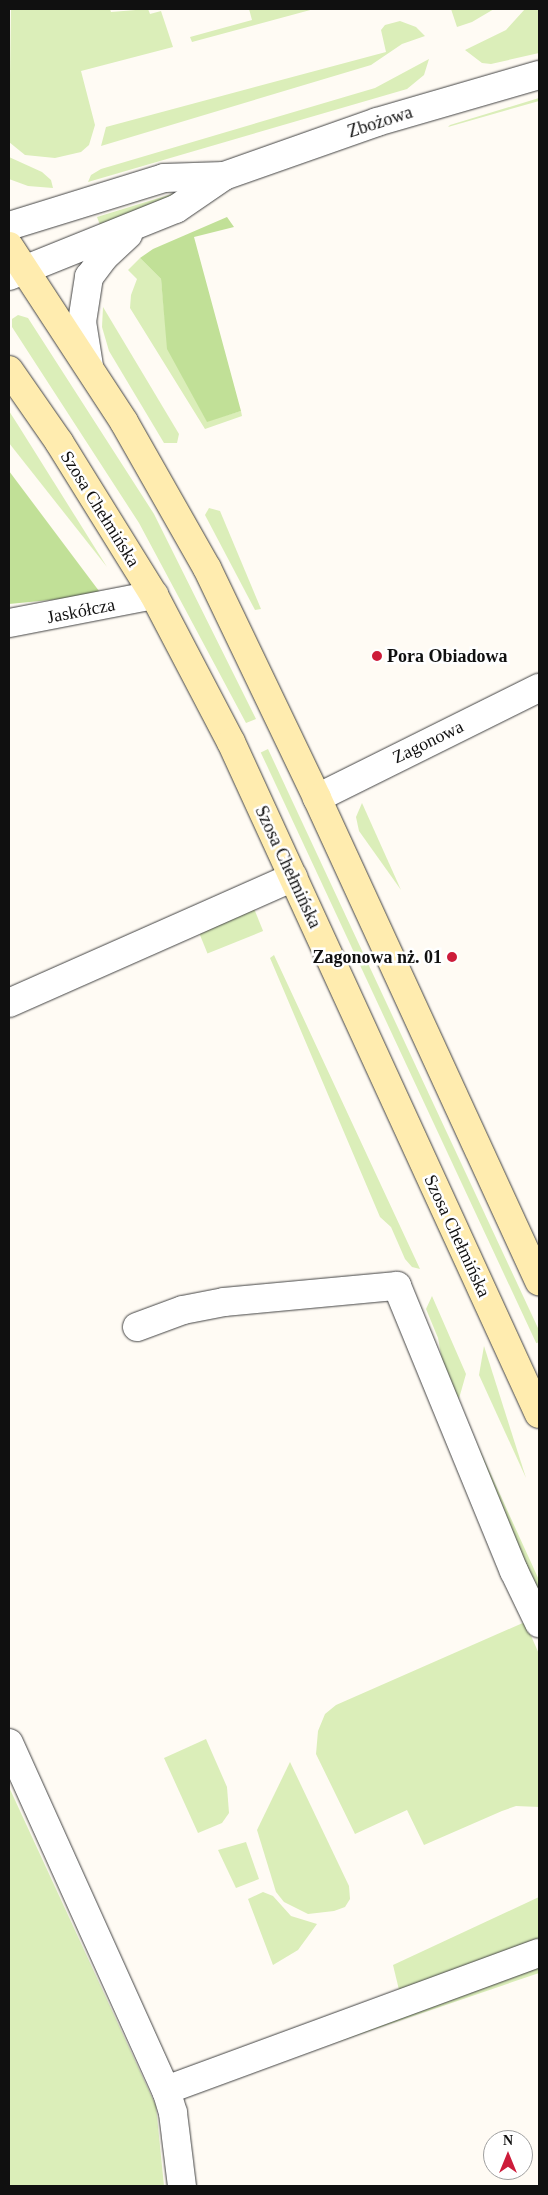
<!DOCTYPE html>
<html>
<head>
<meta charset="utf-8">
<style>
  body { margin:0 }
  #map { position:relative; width:548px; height:2195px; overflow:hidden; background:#fffbf4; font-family:Georgia,serif }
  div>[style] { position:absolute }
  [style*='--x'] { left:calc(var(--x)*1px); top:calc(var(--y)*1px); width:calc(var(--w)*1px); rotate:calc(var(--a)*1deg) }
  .green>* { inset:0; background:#dbeeb9; transform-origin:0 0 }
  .forest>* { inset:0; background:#c1e097 }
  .roads { filter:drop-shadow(0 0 1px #434343) drop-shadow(0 0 1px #434343) }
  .minor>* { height:28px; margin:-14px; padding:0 14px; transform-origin:14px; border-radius:14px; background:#fff }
  .tertiary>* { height:28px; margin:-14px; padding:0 14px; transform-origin:14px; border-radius:14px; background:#fff }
  .secondary>* { height:28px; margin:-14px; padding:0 14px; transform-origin:14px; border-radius:14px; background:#ffecaf }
  .dots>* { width:14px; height:14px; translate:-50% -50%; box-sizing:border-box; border:2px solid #fff; border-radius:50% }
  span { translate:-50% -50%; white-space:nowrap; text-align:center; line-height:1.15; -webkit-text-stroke:5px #fff; paint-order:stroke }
  .street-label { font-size:18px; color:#101010 }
  .poi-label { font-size:18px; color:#101010; font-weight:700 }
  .left { translate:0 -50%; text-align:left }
  .right { translate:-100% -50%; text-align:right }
  .frame { position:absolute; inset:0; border:10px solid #101010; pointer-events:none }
  .north { position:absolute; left:483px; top:2130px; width:50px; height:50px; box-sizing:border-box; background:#fff; border:1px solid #9f9f9f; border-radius:50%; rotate:0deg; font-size:14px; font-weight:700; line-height:20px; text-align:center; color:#101010 }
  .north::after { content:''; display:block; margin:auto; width:18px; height:22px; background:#cd1c3a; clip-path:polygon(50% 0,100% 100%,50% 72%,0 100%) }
</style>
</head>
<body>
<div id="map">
  <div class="green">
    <div style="clip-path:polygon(11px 9px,110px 9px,111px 12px,148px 9px,150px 14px,161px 11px,173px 47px,81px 71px,95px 125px,89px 145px,81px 152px,55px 158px,25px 155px,9px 142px)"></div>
    <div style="clip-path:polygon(249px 9px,314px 9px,192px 42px,190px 37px,252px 20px)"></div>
    <div style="clip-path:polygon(451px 9px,494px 9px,472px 22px,457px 27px)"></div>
    <div style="clip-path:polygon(525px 9px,539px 9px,539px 53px,491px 64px,482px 63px,465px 50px,506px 30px)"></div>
    <div style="clip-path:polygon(400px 21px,416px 27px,425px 36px,402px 44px,371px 65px,101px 146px,106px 127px,386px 52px,381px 30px,385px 25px)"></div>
    <div style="clip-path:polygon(429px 59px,424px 75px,407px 89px,88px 182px,91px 175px,101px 169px,375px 88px)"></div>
    <div style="clip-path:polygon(539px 98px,539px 101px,448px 127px,450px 125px)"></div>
    <div style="clip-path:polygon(9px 157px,42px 172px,51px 180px,53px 188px,28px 186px,9px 179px)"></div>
    <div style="clip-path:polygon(188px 189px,100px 225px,97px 217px)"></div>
    <div style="clip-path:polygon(140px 258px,161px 279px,168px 349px,207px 421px,241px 411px,242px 416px,205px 429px,130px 308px,131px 295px,137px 279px,128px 270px)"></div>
    <div style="clip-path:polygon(103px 307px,179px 434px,177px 443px,164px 443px,109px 351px,102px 327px)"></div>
    <div style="clip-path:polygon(18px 315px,28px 318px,154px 514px,256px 719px,246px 723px,139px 523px,12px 327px,12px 319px)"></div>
    <div style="clip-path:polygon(9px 411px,18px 425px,107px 567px,9px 443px)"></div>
    <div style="clip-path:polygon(209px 508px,220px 511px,261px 609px,255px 610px,205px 515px)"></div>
    <div style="left:268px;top:749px;width:652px;height:8px;rotate:65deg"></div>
    <div style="clip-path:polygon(362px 803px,401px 890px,359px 831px,356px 817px)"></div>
    <div style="left:253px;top:906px;width:27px;height:60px;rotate:68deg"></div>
    <div style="clip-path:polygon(274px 955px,420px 1269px,412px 1267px,405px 1259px,391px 1227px,380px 1217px,270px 958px)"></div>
    <div style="clip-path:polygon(432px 1296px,466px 1374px,458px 1402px,539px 1580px,539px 1603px,450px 1406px,438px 1338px,426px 1309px)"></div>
    <div style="clip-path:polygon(484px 1346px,526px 1478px,479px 1375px)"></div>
    <div style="clip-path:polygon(525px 1622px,539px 1654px,539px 1807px,516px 1806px,502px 1811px,424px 1845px,407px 1810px,355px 1834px,316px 1754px,318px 1731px,325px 1714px,336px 1705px)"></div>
    <div style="clip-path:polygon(206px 1739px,227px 1787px,229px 1813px,222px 1823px,198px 1833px,164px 1758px)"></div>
    <div style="clip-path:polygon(290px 1762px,349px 1886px,350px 1899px,345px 1907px,334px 1911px,308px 1914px,284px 1902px,276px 1892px,257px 1830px)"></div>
    <div style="clip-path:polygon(9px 1787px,156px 2106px,164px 2186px,9px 2186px)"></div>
    <div style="clip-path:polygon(246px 1842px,259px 1879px,236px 1888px,218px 1850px)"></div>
    <div style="clip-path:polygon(263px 1892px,273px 1896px,291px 1916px,317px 1924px,298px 1950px,273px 1965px,248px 1899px)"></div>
    <div style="clip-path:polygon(539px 1897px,539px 1942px,400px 1994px,393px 1965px)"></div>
    <div style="clip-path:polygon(539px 1964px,539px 1973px,288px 2059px)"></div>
  </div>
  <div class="forest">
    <div style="clip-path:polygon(227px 217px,234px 227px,194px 237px,241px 411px,207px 422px,167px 349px,161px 279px,140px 258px,153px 249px)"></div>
    <div style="clip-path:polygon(9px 471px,102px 595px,9px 604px)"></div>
  </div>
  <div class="roads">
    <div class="minor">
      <div style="--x:9;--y:623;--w:148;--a:-10.9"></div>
      <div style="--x:317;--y:798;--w:248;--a:-26.4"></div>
      <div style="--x:9;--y:1003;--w:311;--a:-23.9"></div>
      <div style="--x:137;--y:1327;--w:49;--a:-20.3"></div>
      <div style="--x:183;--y:1310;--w:42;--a:-11"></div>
      <div style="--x:224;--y:1302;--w:174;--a:-5.3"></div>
      <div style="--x:397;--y:1286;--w:308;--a:67.7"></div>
      <div style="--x:514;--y:1571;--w:58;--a:64.3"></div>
      <div style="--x:9;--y:1743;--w:384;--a:65.7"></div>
      <div style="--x:167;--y:2093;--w:21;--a:73"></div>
      <div style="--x:173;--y:2113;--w:74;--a:83"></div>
      <div style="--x:166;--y:2090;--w:397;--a:-20.2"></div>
    </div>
    <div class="tertiary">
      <div style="--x:9;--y:226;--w:162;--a:-17.2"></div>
      <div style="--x:164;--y:178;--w:60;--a:-1.9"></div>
      <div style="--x:9;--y:276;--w:180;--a:-21.9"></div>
      <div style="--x:176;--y:209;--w:58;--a:-34.5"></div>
      <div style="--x:224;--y:176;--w:162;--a:-19.4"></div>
      <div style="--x:377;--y:122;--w:169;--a:-16.2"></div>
      <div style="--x:89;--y:366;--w:45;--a:-99"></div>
      <div style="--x:82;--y:322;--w:46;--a:-81.2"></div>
      <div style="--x:89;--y:277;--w:25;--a:-53"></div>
      <div style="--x:104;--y:257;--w:33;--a:-43"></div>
    </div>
    <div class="secondary">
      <div style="--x:9;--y:246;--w:210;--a:56.8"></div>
      <div style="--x:124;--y:422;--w:168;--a:60.4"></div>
      <div style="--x:207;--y:568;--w:255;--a:64.4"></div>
      <div style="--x:317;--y:798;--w:532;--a:65.32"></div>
      <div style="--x:9;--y:370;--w:88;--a:55.2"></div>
      <div style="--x:59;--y:442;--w:180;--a:58.2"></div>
      <div style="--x:154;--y:595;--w:166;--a:62.4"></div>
      <div style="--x:231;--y:742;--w:739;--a:65.38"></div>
    </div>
  </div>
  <div class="dots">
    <div style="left:377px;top:656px;background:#cd1c3a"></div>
    <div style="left:452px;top:957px;background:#cd1c3a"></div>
  </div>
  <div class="street-label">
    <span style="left:380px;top:122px;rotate:-18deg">Zbożowa</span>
    <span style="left:100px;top:509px;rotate:58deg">Szosa Chełmińska</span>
    <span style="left:81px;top:611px;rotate:-11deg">Jaskółcza</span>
    <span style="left:428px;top:742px;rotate:-26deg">Zagonowa</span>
    <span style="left:288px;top:867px;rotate:65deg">Szosa Chełmińska</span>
    <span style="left:457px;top:1236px;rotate:65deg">Szosa Chełmińska</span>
  </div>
  <div class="poi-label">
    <span class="left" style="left:387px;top:656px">Pora Obiadowa</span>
    <span class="right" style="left:442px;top:957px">Zagonowa nż. 01</span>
  </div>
  <div class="frame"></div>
  <div class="north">N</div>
</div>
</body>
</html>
